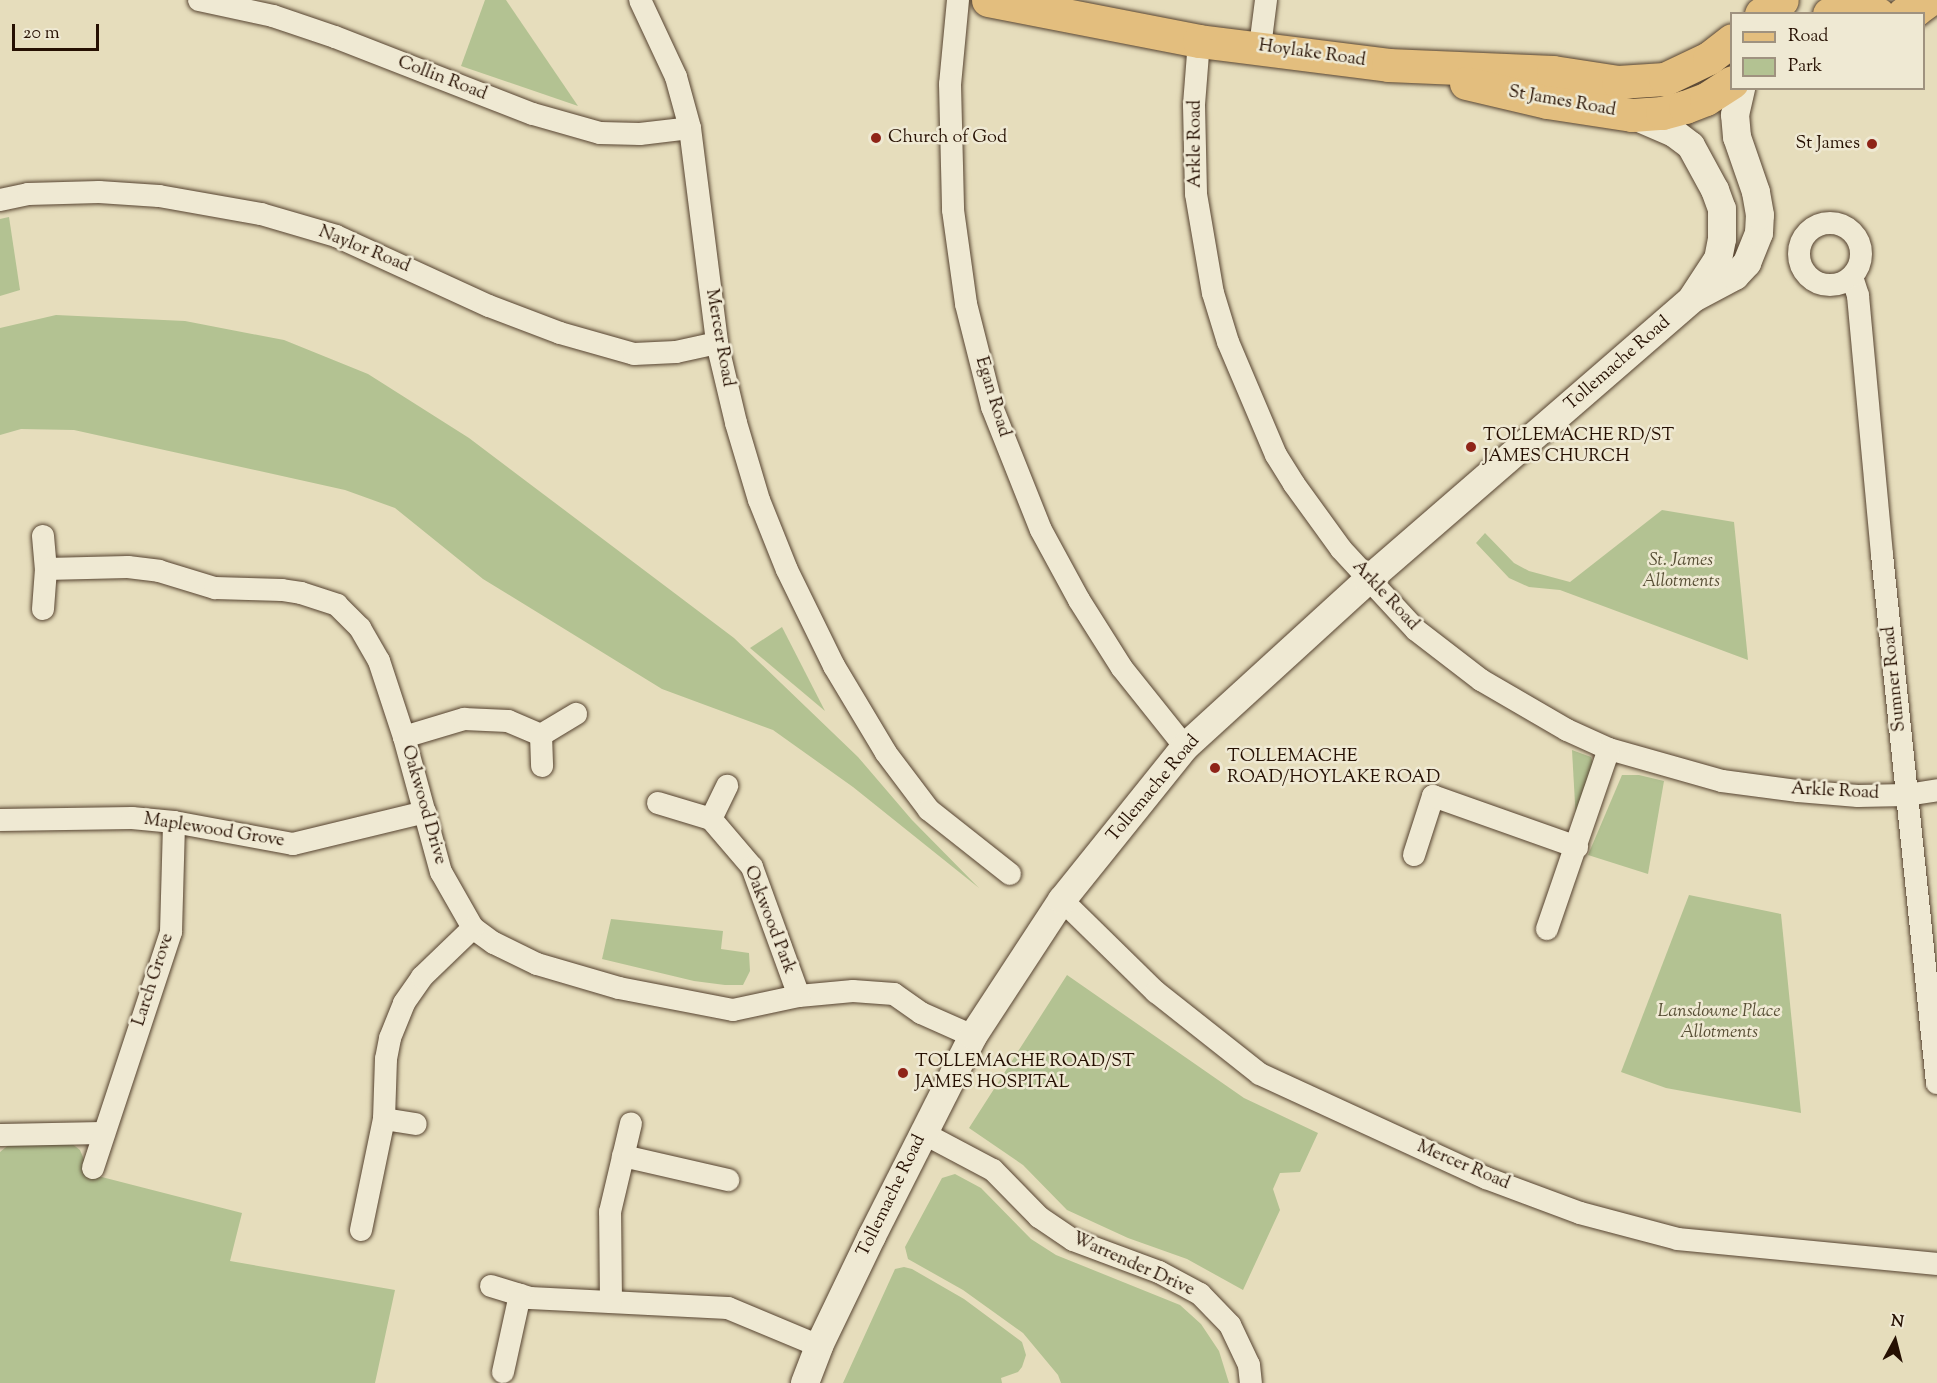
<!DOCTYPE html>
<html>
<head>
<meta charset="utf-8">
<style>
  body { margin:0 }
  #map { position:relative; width:1937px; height:1383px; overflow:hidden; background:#e6ddbc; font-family:"Sorts Mill Goudy",serif }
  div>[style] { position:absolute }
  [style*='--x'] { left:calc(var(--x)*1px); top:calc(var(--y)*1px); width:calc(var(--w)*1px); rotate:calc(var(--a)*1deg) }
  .green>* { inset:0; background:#b3c292 }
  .roads { filter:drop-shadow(0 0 2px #564330) drop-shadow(0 0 2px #564330) }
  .minor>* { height:22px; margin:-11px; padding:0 11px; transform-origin:11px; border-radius:11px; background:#efe9d3 }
  .minor>.ring { margin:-11px; padding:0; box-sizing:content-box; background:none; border:22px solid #efe9d3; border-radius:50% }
  .tertiary>* { height:28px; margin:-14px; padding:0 14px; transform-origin:14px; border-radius:14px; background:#efe9d3 }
  .primary>* { height:33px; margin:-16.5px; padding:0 16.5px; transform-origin:16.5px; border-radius:16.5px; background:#e3be7e }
  .dots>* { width:16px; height:16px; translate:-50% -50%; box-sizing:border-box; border:3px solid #efe9d3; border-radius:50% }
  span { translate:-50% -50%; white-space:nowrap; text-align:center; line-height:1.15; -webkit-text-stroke:5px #efe9d3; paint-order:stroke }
  .street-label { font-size:18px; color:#261002 }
  .poi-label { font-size:18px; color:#261002 }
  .left { translate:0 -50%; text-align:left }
  .right { translate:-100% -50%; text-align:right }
  .park-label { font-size:18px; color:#574e34; font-style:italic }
  .legend { position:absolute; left:1730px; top:12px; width:195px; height:78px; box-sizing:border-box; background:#efe9d3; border:2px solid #9f927f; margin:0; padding:8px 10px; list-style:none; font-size:18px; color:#261002 }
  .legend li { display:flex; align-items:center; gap:12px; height:30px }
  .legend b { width:30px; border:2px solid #9f927f }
  .north { position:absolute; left:1865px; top:1311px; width:60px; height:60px; -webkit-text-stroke:4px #efe9d3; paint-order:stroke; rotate:7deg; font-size:16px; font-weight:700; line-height:24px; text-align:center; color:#261002 }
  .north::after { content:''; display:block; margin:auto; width:21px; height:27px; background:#261002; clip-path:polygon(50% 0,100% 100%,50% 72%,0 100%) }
  .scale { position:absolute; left:12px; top:24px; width:87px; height:27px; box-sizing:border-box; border:3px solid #261002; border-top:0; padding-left:8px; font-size:18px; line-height:21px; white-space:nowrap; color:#261002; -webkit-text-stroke:4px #efe9d3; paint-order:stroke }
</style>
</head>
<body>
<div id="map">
  <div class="green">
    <div style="clip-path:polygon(485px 0,506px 0,578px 106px,461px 66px)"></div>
    <div style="clip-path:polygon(9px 217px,20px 290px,0 296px,0 219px)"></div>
    <div style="clip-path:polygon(56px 315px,185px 321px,284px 340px,368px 374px,469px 438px,734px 638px,858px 757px,912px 820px,979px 888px,853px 787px,773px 730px,662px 689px,483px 579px,395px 508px,345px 490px,74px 430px,21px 429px,0 435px,0 328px)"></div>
    <div style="clip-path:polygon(1662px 510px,1734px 522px,1748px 660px,1560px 590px,1529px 587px,1509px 578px,1476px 543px,1485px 533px,1514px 563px,1529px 571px,1570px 582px)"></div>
    <div style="clip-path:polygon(782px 627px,825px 711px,750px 648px)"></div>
    <div style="clip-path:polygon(1572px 750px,1591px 757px,1596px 772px,1576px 821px)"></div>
    <div style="clip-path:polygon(1622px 775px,1639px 775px,1664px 781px,1648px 874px,1588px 855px)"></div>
    <div style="clip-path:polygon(1689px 895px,1781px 914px,1801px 1113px,1666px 1088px,1621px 1072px)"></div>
    <div style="clip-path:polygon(611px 919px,723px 931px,721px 949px,749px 953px,750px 971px,743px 985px,725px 985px,694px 981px,602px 959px)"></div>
    <div style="clip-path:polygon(1067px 975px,1244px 1098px,1318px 1133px,1300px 1172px,1280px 1173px,1273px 1189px,1280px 1210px,1243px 1290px,1187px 1259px,1128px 1238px,1067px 1210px,1023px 1165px,969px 1128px)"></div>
    <div style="clip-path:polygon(67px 1140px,80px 1150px,90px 1174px,242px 1213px,230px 1261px,395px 1290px,375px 1383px,0 1383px,0 1152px,11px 1143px)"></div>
    <div style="clip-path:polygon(955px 1174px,981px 1188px,1031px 1239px,1056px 1255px,1180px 1305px,1201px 1324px,1219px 1351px,1229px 1383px,1061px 1383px,1058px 1375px,1023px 1333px,963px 1290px,908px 1259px,905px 1247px,942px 1178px)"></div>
    <div style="clip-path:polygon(904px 1267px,912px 1269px,964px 1299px,1022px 1342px,1026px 1355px,1022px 1367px,1018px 1372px,1001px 1378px,1002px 1383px,843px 1383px,895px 1269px)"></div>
  </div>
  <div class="roads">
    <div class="minor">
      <div style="--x:199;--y:0;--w:76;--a:12.2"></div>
      <div style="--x:273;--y:16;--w:65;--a:18.7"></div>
      <div style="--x:335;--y:37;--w:212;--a:21.3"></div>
      <div style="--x:533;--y:114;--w:70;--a:15.8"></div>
      <div style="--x:600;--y:133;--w:40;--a:1.4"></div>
      <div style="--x:640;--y:134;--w:50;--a:-6.8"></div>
      <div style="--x:640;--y:0;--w:85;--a:64.9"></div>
      <div style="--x:676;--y:77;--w:53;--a:74.6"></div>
      <div style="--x:690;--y:128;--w:217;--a:82.8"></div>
      <div style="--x:717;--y:343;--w:82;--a:76.6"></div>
      <div style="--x:736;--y:423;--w:80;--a:73.4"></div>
      <div style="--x:759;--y:500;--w:75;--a:68.2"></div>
      <div style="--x:787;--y:570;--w:107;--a:63.9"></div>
      <div style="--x:834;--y:666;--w:101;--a:59.1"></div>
      <div style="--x:886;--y:753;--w:71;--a:53"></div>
      <div style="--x:929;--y:810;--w:103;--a:38.3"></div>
      <div style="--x:958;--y:0;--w:84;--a:95.4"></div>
      <div style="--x:950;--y:84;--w:126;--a:88.6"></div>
      <div style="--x:953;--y:210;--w:95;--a:82.1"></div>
      <div style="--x:966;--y:304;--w:106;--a:75.8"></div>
      <div style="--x:992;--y:407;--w:132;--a:68.3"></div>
      <div style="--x:1041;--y:530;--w:80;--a:61.5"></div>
      <div style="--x:1079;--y:600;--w:80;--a:57.7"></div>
      <div style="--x:1122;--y:668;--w:101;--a:51.4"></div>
      <div style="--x:1199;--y:41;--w:64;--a:94.5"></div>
      <div style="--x:1194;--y:105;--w:89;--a:88.7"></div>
      <div style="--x:1196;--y:194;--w:100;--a:80.3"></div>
      <div style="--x:1213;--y:293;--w:51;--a:73"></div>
      <div style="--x:1228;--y:342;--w:123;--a:67"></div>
      <div style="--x:1276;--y:455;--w:34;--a:58"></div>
      <div style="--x:1294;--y:484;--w:80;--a:54.1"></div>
      <div style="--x:1341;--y:549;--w:110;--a:47.2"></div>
      <div style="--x:1416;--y:630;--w:82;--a:37.6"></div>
      <div style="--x:1481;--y:680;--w:99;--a:30.2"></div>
      <div style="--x:1567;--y:730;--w:46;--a:24.3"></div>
      <div style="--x:1609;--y:749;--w:117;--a:15.8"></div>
      <div style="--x:1722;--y:781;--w:77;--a:7.5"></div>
      <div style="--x:1798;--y:791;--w:60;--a:4.8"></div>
      <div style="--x:1858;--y:796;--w:49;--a:-1.2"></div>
      <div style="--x:1907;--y:795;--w:30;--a:-9"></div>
      <div style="--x:1260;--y:47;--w:47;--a:-82.7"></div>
      <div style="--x:0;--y:200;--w:29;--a:-12"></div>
      <div style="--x:28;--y:194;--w:71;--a:-1.6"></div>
      <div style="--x:99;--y:192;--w:60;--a:3.8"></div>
      <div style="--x:159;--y:196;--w:104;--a:10"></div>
      <div style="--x:261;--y:214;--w:78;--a:16.3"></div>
      <div style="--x:336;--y:236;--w:168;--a:24.6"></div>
      <div style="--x:489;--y:306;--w:76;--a:20.8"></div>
      <div style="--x:560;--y:333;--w:77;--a:15.8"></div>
      <div style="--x:634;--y:354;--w:42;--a:-2.7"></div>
      <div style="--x:676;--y:352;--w:42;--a:-12.4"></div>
      <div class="ring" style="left:1799px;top:223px;width:40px;height:40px"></div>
      <div style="--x:1852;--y:277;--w:20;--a:72"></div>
      <div style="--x:1858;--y:296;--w:260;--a:84.7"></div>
      <div style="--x:1882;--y:555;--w:531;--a:84.05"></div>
      <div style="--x:43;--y:536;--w:33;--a:85"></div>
      <div style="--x:46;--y:569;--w:82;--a:-1.4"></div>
      <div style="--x:128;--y:567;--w:31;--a:7"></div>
      <div style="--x:159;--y:571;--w:59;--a:16.9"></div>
      <div style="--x:215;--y:588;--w:67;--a:1.7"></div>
      <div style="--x:282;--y:590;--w:19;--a:9"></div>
      <div style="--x:301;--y:593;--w:38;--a:18"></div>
      <div style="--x:337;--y:605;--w:33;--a:45"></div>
      <div style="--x:360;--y:628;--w:38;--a:60"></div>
      <div style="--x:379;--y:661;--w:80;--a:71.8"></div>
      <div style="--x:404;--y:737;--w:140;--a:74.7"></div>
      <div style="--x:441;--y:872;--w:64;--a:60.3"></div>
      <div style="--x:473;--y:928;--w:26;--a:36"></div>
      <div style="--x:494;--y:943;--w:48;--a:26"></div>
      <div style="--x:537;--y:964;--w:85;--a:16.3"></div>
      <div style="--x:619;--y:988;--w:116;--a:10.9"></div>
      <div style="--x:733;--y:1010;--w:67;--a:-12"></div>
      <div style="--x:799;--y:996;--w:54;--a:-5.3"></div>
      <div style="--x:853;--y:991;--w:41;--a:4.2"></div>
      <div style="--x:894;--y:994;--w:33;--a:35"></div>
      <div style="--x:921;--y:1013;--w:57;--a:23.9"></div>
      <div style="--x:43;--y:609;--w:40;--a:-85.7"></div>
      <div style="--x:541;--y:735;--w:41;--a:-31"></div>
      <div style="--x:404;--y:737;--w:63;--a:-16.7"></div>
      <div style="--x:464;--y:719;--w:44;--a:2.6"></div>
      <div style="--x:508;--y:721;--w:36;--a:23"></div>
      <div style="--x:541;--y:735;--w:31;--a:88"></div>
      <div style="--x:658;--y:803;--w:55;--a:16.8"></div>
      <div style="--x:711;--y:819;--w:63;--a:49.5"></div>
      <div style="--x:752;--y:867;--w:137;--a:70"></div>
      <div style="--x:711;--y:819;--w:37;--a:-64"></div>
      <div style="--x:0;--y:820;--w:132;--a:-0.9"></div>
      <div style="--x:132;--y:818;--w:42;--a:5.4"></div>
      <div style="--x:174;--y:822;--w:121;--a:10.5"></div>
      <div style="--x:293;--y:844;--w:136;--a:-13.6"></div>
      <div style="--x:1414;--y:855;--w:62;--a:-72.1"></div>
      <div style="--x:1433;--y:796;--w:153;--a:19.5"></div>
      <div style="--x:1062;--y:900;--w:132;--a:44.4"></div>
      <div style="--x:1156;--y:992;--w:132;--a:38.3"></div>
      <div style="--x:1260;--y:1074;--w:249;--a:24.7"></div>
      <div style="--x:1486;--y:1178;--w:100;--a:20.4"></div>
      <div style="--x:1580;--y:1213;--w:101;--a:14.9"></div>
      <div style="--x:1678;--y:1239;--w:260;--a:5.5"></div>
      <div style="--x:1547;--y:929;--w:190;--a:-71"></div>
      <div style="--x:384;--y:1119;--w:32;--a:9"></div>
      <div style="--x:923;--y:1133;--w:79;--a:27.9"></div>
      <div style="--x:993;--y:1170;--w:66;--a:45.6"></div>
      <div style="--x:1039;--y:1217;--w:41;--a:34.1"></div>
      <div style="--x:1073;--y:1240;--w:92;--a:20.4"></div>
      <div style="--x:1159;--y:1272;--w:47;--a:28.2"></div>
      <div style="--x:1200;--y:1294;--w:43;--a:45.9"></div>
      <div style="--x:1230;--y:1325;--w:44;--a:64.6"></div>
      <div style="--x:1249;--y:1365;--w:18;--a:84"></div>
      <div style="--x:0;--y:1135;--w:104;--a:-1.1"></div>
      <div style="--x:623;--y:1156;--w:108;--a:12.9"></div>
      <div style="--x:93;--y:1168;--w:249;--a:-71.7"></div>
      <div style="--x:171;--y:932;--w:110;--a:-88.4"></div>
      <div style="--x:361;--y:1230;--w:113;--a:-78.3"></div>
      <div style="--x:384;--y:1119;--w:60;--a:-88.1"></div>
      <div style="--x:386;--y:1059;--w:21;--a:-79"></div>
      <div style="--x:390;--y:1038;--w:38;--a:-68"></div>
      <div style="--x:404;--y:1003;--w:32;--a:-55"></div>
      <div style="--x:422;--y:977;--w:71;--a:-43.9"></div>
      <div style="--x:491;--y:1286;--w:41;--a:17.1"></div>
      <div style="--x:530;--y:1298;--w:198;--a:2.9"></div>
      <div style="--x:728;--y:1308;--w:99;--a:22.7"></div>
      <div style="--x:611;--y:1302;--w:90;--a:-90.6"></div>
      <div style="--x:610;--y:1212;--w:91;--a:-76.7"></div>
      <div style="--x:503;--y:1372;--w:79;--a:-77.6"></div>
    </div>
    <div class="tertiary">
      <div style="--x:1632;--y:115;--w:46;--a:23.2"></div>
      <div style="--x:1674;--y:133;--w:21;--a:37"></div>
      <div style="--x:1691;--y:146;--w:50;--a:61.4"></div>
      <div style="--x:1715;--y:190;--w:20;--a:70"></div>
      <div style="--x:1722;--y:209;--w:30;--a:90"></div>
      <div style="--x:1722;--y:239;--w:20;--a:101"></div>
      <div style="--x:1718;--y:259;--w:45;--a:123.3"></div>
      <div style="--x:805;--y:1383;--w:40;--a:-69"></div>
      <div style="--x:819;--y:1346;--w:122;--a:-64.3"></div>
      <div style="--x:872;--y:1236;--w:224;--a:-63.2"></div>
      <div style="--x:973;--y:1036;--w:163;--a:-56.8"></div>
      <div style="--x:1062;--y:900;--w:196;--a:-51.2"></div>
      <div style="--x:1185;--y:747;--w:248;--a:-42.4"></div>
      <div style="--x:1368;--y:580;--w:429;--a:-40.9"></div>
      <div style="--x:1692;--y:299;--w:49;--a:-28.1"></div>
      <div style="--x:1735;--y:276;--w:18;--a:-47"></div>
      <div style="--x:1747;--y:263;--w:32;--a:-68"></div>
      <div style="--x:1759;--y:233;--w:18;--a:-87"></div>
      <div style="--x:1760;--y:215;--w:23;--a:-100"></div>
      <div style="--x:1756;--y:192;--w:58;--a:-109.1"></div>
      <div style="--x:1737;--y:137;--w:22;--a:-95"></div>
      <div style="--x:1735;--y:115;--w:28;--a:-77"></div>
    </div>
    <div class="primary">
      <div style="--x:988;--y:0;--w:215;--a:11"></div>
      <div style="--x:1199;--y:41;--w:191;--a:7.2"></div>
      <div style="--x:1388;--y:65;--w:165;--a:2.4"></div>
      <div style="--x:1553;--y:72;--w:66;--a:8.7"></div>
      <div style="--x:1618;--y:82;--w:47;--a:-3.7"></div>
      <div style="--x:1665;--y:79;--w:49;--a:-25.5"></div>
      <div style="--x:1709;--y:58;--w:29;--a:-38"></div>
      <div style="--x:1761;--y:14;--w:25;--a:-34"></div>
      <div style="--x:1829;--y:14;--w:49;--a:0"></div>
      <div style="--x:1903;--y:14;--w:13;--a:-18"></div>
      <div style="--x:1915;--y:10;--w:17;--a:-36"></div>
      <div style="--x:1466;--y:83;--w:83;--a:13.2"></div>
      <div style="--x:1547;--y:102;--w:86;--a:8.7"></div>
      <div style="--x:1632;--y:115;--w:30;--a:-4"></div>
      <div style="--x:1662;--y:113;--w:24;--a:-15"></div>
      <div style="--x:1685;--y:107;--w:22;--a:-21"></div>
      <div style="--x:1706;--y:99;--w:31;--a:-33"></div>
    </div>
  </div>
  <div class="dots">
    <div style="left:876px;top:138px;background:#8f2418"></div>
    <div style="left:1872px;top:144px;background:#8f2418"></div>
    <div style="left:1471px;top:447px;background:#8f2418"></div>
    <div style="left:1215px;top:768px;background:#8f2418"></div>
    <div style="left:903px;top:1073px;background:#8f2418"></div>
  </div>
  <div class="street-label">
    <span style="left:1312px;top:54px;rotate:8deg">Hoylake Road</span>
    <span style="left:442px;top:79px;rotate:21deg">Collin Road</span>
    <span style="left:1562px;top:102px;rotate:10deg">St James Road</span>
    <span style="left:1196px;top:144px;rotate:-90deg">Arkle Road</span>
    <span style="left:364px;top:250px;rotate:22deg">Naylor Road</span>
    <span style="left:719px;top:338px;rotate:80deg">Mercer Road</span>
    <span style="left:1618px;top:364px;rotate:-41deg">Tollemache Road</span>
    <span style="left:992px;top:397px;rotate:73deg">Egan Road</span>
    <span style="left:1385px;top:596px;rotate:47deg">Arkle Road</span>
    <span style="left:1895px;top:679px;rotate:-96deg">Sumner Road</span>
    <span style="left:1154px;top:789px;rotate:-50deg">Tollemache Road</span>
    <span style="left:1835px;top:792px;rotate:3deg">Arkle Road</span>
    <span style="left:423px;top:805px;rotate:74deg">Oakwood Drive</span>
    <span style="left:214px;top:831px;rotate:9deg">Maplewood Grove</span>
    <span style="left:769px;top:920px;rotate:69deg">Oakwood Park</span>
    <span style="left:154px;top:980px;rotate:-72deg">Larch Grove</span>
    <span style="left:1463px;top:1166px;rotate:23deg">Mercer Road</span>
    <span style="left:892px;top:1196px;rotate:-64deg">Tollemache Road</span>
    <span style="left:1133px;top:1265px;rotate:24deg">Warrender Drive</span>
  </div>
  <div class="poi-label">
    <span class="left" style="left:888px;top:138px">Church of God</span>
    <span class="right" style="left:1860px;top:144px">St James</span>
    <span class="left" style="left:1483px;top:447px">TOLLEMACHE RD/ST<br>JAMES CHURCH</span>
    <span class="left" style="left:1227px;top:768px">TOLLEMACHE<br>ROAD/HOYLAKE ROAD</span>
    <span class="left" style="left:915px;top:1073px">TOLLEMACHE ROAD/ST<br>JAMES HOSPITAL</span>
  </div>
  <div class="park-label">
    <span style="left:1681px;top:572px">St. James<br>Allotments</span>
    <span style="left:1719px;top:1023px">Lansdowne Place<br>Allotments</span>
  </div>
  <ul class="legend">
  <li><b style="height:8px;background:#e3be7e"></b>Road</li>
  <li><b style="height:16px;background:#b3c292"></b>Park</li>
  </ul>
  <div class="north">N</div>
  <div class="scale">20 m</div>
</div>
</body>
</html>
